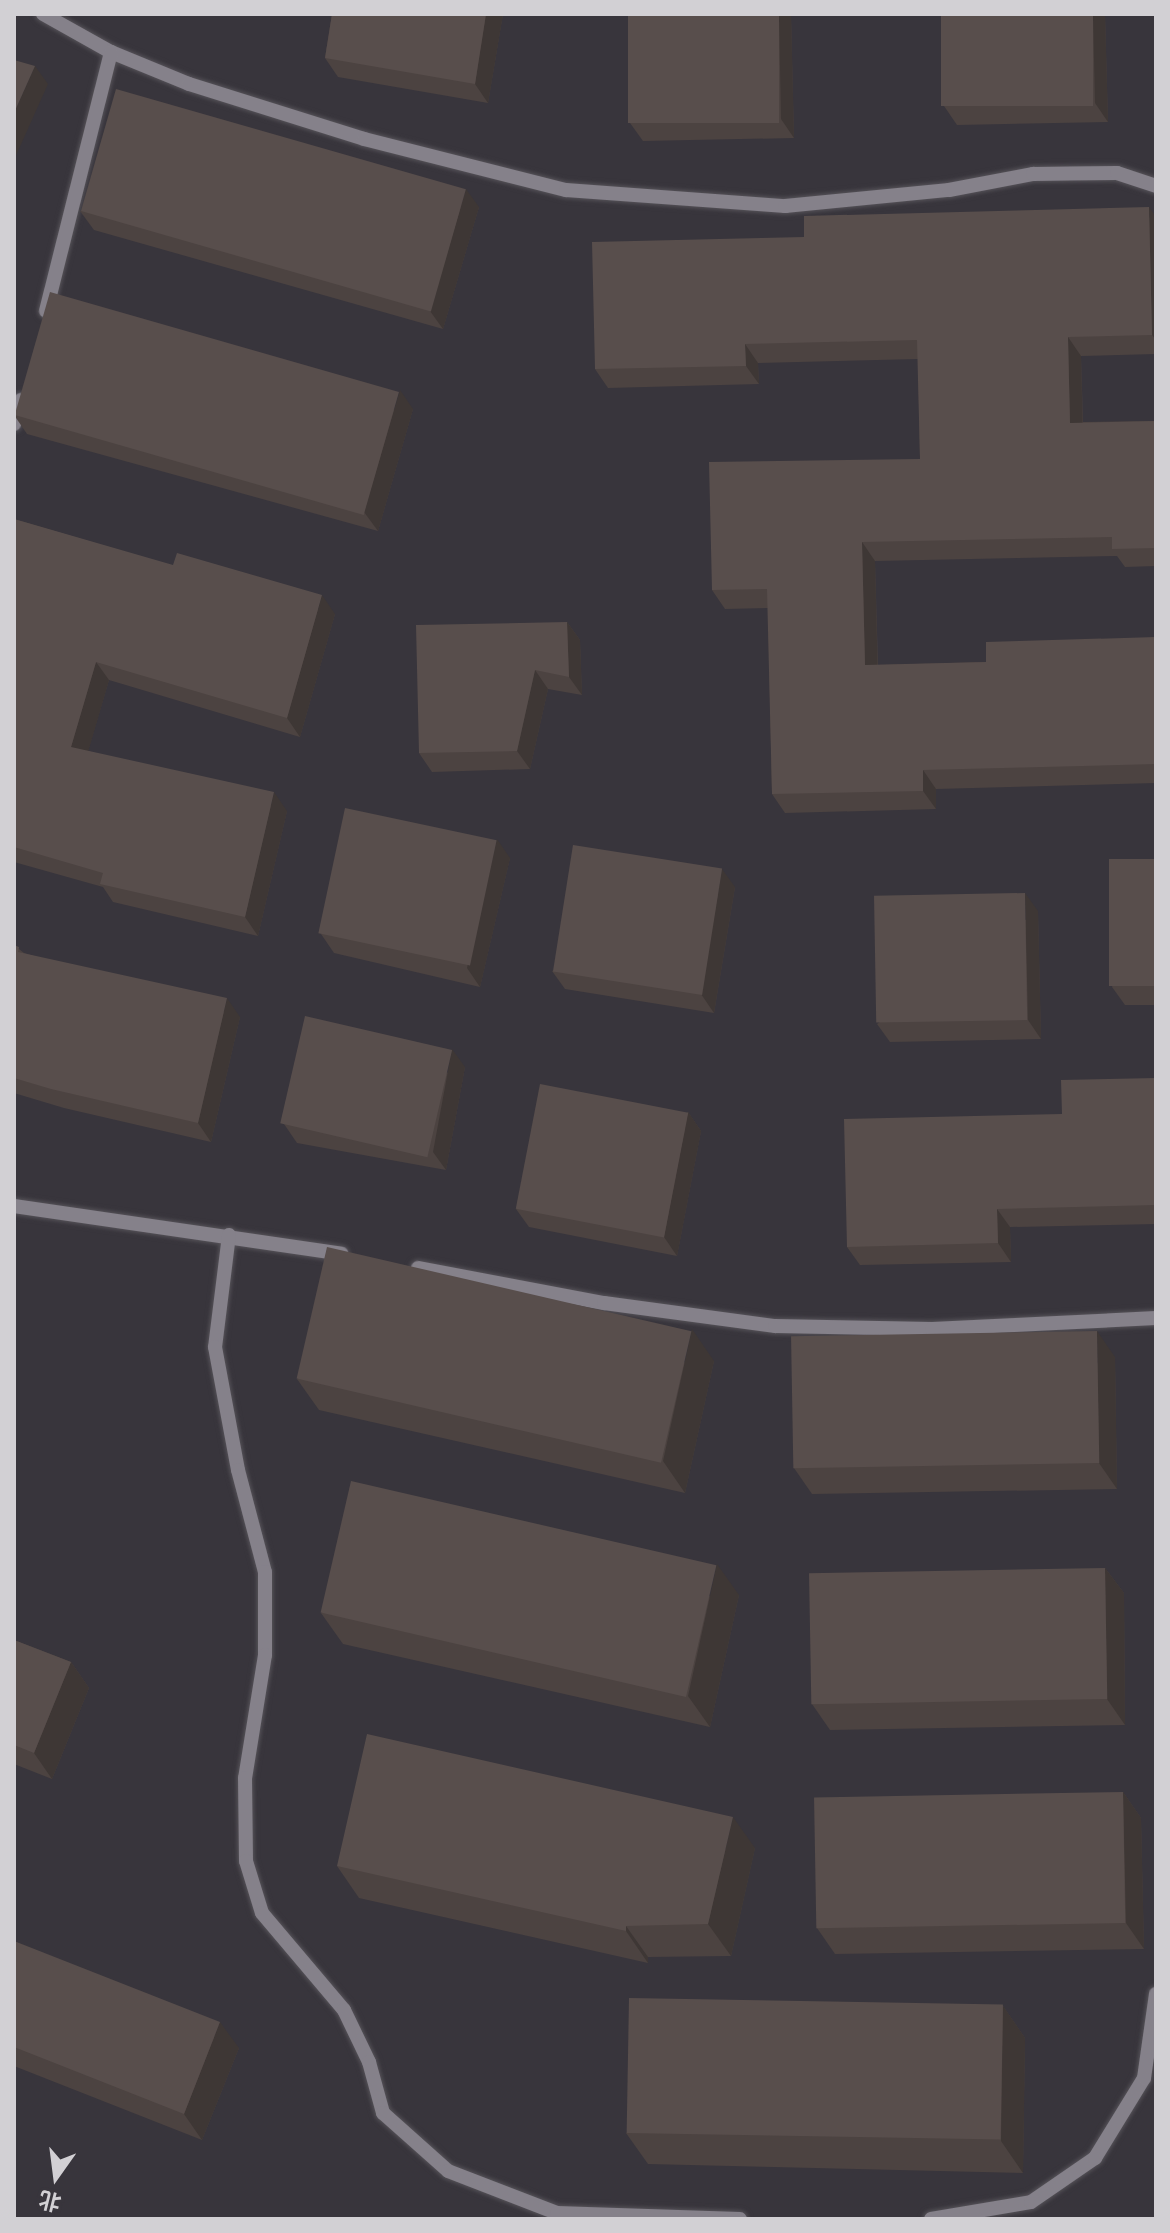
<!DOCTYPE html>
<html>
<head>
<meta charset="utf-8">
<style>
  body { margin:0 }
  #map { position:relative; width:1170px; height:2233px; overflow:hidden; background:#38353c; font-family:"Fira Sans","Noto Sans SC",sans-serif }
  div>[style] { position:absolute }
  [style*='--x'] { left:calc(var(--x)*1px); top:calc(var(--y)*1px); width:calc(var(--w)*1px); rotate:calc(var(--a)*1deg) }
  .roads { filter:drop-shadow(0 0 2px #555258) drop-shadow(0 0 2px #555258) }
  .minor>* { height:14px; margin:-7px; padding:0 7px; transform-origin:7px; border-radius:7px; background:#85818a }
  .wall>* { inset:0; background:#4c4341 }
  .shaded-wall>* { inset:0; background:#3e3735 }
  .building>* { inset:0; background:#584e4c; transform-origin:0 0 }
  span { translate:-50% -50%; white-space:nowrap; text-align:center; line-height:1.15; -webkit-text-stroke:8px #38353c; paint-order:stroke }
  .frame { position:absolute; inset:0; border:16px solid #d2d0d4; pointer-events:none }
  .north { position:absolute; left:16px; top:2137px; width:80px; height:80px; -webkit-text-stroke:6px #38353c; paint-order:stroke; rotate:194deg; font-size:22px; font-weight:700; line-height:32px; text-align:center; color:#d2d0d4 }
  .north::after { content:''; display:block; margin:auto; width:28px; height:36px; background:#d2d0d4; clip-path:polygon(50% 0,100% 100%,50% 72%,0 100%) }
</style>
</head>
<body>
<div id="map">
  <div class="roads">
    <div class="minor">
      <div style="--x:43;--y:14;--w:78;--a:29.2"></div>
      <div style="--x:111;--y:52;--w:84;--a:22.3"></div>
      <div style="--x:189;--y:84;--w:183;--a:17.4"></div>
      <div style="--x:364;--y:139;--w:208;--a:14.2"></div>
      <div style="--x:566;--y:190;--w:220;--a:4.2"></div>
      <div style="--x:785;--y:206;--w:165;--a:-5.6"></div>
      <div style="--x:949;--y:190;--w:86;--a:-10.8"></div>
      <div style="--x:1033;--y:174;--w:84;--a:-0.7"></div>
      <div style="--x:1117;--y:173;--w:41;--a:18.4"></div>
      <div style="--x:46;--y:311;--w:267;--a:-75.9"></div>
      <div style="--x:14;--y:424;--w:25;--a:-74"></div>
      <div style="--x:14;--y:1206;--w:331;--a:8.3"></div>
      <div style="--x:229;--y:1235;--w:113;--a:97.1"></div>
      <div style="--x:215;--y:1347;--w:125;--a:79.4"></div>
      <div style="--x:238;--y:1470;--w:106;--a:75.2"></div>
      <div style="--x:265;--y:1572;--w:83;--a:90"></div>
      <div style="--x:265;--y:1655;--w:125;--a:99.2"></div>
      <div style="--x:245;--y:1778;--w:83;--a:89.3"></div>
      <div style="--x:246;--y:1861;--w:54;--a:72.9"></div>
      <div style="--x:262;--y:1913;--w:127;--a:49.8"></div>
      <div style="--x:344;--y:2010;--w:58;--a:64.3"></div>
      <div style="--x:369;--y:2062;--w:53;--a:74.6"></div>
      <div style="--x:383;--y:2113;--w:87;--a:41.7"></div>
      <div style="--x:448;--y:2171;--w:117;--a:21.1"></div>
      <div style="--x:557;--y:2213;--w:183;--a:1.9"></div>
      <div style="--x:418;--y:1268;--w:189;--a:10.7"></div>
      <div style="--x:604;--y:1303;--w:173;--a:7.7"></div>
      <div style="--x:775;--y:1326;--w:157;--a:1.1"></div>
      <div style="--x:932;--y:1329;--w:224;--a:-2.8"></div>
      <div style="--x:931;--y:2219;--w:101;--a:-9.6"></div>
      <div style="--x:1031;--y:2202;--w:78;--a:-34.5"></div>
      <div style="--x:1095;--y:2158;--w:94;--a:-58.5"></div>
      <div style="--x:1144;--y:2078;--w:85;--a:-81.9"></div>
    </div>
  </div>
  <div class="wall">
    <div style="clip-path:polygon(332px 14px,503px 14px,488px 103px,338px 77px,325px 58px)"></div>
    <div style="clip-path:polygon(791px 14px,794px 138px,643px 141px,630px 123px)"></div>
    <div style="clip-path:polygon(1105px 14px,1108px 122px,957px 125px,944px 106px)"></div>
    <div style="clip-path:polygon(479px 207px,443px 329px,94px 230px,80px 211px)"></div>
    <div style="clip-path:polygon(1156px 217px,1156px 354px,1081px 356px,1083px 422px,1156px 421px,1156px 566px,1125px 567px,1117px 556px,875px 561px,878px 665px,986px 662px,1156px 637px,1156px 783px,936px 789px,936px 809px,785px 813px,772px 794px,768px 608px,725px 609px,712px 590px,920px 459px,918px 359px,758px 363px,759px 384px,608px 388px,595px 369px,804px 237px)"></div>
    <div style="clip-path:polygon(413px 409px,378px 531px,27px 434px,14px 415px)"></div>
    <div style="clip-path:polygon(14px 519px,335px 614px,300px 737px,109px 680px,88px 751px,287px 811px,258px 936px,113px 902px,103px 887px,14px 862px)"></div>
    <div style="clip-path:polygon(567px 622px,580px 640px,582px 695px,548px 689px,530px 769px,432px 772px,419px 753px)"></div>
    <div style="clip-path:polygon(510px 858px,480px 987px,334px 953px,321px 934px)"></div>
    <div style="clip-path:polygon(1156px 859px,1156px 1005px,1125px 1005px,1112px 987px)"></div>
    <div style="clip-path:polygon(735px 887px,714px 1013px,565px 989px,552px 971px)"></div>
    <div style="clip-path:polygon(1038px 911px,1041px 1039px,890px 1042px,877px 1024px)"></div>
    <div style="clip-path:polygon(14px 945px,24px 953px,240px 1017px,211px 1142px,64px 1108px,14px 1093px)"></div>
    <div style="clip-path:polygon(465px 1067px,446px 1170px,297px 1143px,284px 1124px)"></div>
    <div style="clip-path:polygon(1156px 1078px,1156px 1224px,1010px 1227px,1011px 1262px,860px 1265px,847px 1247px,1062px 1114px)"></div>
    <div style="clip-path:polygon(688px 1112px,701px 1131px,677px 1256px,529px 1227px,516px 1209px)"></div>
    <div style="clip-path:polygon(1115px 1357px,1117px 1489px,812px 1494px,794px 1468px)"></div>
    <div style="clip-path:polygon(714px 1361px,685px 1493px,319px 1410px,297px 1379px)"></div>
    <div style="clip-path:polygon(1105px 1568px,1124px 1593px,1125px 1725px,830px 1730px,812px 1704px)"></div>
    <div style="clip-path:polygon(739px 1595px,710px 1727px,343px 1644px,321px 1613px)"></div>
    <div style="clip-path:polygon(14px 1640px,71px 1662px,89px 1688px,52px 1779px,14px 1764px)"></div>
    <div style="clip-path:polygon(1123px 1792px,1141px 1818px,1144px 1949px,835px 1954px,817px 1928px)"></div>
    <div style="clip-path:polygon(755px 1848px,731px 1956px,648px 1957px,648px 1963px,359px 1898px,337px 1866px)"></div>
    <div style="clip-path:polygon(14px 1941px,239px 2048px,202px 2140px,14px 2066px)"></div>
    <div style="clip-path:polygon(1003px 2006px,1025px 2038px,1023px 2173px,648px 2164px,626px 2133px)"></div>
  </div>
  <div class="shaded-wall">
    <div style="clip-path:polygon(486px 14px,503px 14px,488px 103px,475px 84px)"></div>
    <div style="clip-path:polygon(779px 14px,791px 14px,794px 138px,781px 119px)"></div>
    <div style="clip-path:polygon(1093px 14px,1105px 14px,1108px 122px,1095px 103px)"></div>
    <div style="clip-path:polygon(35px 66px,48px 84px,14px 160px,14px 113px)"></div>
    <div style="clip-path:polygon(466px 189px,479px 207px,443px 329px,430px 311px)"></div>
    <div style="clip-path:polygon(1149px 207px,1156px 217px,1156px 340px,1152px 335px)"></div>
    <div style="clip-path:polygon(1068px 337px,1081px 356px,1083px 441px,1070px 423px)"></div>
    <div style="clip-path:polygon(745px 344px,758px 363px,759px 384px,746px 366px)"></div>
    <div style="clip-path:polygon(400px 390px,413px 409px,378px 531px,364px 512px)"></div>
    <div style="clip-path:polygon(862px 542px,875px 561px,878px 684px,865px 665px)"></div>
    <div style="clip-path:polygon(322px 595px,335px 614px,300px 737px,287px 718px)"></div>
    <div style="clip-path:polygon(567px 622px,580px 640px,582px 695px,569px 677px)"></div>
    <div style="clip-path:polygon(96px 662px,109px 680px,84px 766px,71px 747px)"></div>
    <div style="clip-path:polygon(535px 670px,548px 689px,530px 769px,517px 751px)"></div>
    <div style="clip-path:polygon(923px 770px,936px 789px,936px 809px,923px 791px)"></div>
    <div style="clip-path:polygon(274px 792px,287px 811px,258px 936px,245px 917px)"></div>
    <div style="clip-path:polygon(497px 839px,510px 858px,480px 987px,467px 968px)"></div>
    <div style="clip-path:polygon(722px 869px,735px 887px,714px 1013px,701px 994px)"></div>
    <div style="clip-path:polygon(1025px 893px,1038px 911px,1041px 1039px,1028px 1020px)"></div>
    <div style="clip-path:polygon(227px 998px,240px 1017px,211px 1142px,198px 1123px)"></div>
    <div style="clip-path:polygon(452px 1049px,465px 1067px,446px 1170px,433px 1152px)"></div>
    <div style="clip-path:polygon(688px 1112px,701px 1131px,677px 1256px,664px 1237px)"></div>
    <div style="clip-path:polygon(997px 1209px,1010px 1227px,1011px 1262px,998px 1243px)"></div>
    <div style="clip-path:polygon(692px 1329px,714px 1361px,685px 1493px,663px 1461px)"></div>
    <div style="clip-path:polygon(1097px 1331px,1115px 1357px,1117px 1489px,1099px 1463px)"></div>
    <div style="clip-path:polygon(717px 1564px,739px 1595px,710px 1727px,688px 1696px)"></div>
    <div style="clip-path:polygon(1105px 1568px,1124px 1593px,1125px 1725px,1107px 1699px)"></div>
    <div style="clip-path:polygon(71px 1662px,89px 1688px,52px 1779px,34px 1753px)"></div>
    <div style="clip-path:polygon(1123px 1792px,1141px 1818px,1144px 1949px,1126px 1923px)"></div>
    <div style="clip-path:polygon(733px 1817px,755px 1848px,731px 1956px,708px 1924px)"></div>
    <div style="clip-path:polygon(626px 1926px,648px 1957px,648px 1963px,626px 1931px)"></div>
    <div style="clip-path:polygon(1003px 2006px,1025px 2038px,1023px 2173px,1001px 2141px)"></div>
    <div style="clip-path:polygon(220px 2022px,239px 2048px,202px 2140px,184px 2114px)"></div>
  </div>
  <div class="building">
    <div style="clip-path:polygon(332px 14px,486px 14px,475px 84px,325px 58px)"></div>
    <div style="left:628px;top:14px;width:151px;height:109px"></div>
    <div style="left:941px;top:14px;width:152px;height:92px"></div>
    <div style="clip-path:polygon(14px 60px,35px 66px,14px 113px)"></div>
    <div style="left:116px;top:89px;width:364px;height:127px;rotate:16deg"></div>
    <div style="clip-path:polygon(1149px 207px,1152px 335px,1068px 337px,1070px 423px,1156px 421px,1156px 548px,1112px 549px,1112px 537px,862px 542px,865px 665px,986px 662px,986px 642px,1156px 637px,1156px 764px,923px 770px,923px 791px,772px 794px,767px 589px,712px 590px,709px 462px,920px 459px,917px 340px,745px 344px,746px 366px,595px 369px,592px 242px,804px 237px,804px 216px)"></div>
    <div style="left:50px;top:292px;width:363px;height:128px;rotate:16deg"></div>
    <div style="clip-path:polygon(14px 519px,173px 565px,177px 553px,322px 595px,287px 718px,96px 662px,71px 747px,274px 792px,245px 917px,100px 884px,103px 873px,14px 847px)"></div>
    <div style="clip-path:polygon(567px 622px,569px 677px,535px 670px,517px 751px,419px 753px,416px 625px)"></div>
    <div style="left:345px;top:808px;width:155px;height:128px;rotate:12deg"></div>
    <div style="left:573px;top:845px;width:151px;height:128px;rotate:9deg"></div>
    <div style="left:1156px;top:859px;width:127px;height:47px;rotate:90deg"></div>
    <div style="left:1025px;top:893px;width:127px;height:151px;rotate:89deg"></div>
    <div style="clip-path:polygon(14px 945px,19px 947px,18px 952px,227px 998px,198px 1123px,51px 1089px,14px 1078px)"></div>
    <div style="left:305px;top:1016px;width:151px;height:110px;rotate:13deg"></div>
    <div style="clip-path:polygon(1156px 1078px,1156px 1205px,997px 1209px,998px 1243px,847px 1247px,844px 1119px,1062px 1114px,1061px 1080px)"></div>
    <div style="left:540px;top:1084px;width:151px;height:127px;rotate:11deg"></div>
    <div style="left:327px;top:1247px;width:374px;height:135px;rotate:13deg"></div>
    <div style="left:1097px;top:1331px;width:132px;height:306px;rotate:89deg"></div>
    <div style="left:351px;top:1481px;width:375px;height:135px;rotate:13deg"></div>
    <div style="left:1105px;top:1568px;width:131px;height:296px;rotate:89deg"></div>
    <div style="clip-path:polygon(14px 1640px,71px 1662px,34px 1753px,14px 1745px)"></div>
    <div style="clip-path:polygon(367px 1734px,733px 1817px,708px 1924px,626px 1926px,626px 1931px,337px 1866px)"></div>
    <div style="left:1123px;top:1792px;width:131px;height:309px;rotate:89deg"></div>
    <div style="clip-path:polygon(14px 1941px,220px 2022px,184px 2114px,14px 2047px)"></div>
    <div style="left:629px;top:1998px;width:374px;height:135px;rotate:1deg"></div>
  </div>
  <div class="frame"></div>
  <div class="north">北</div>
</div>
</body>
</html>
